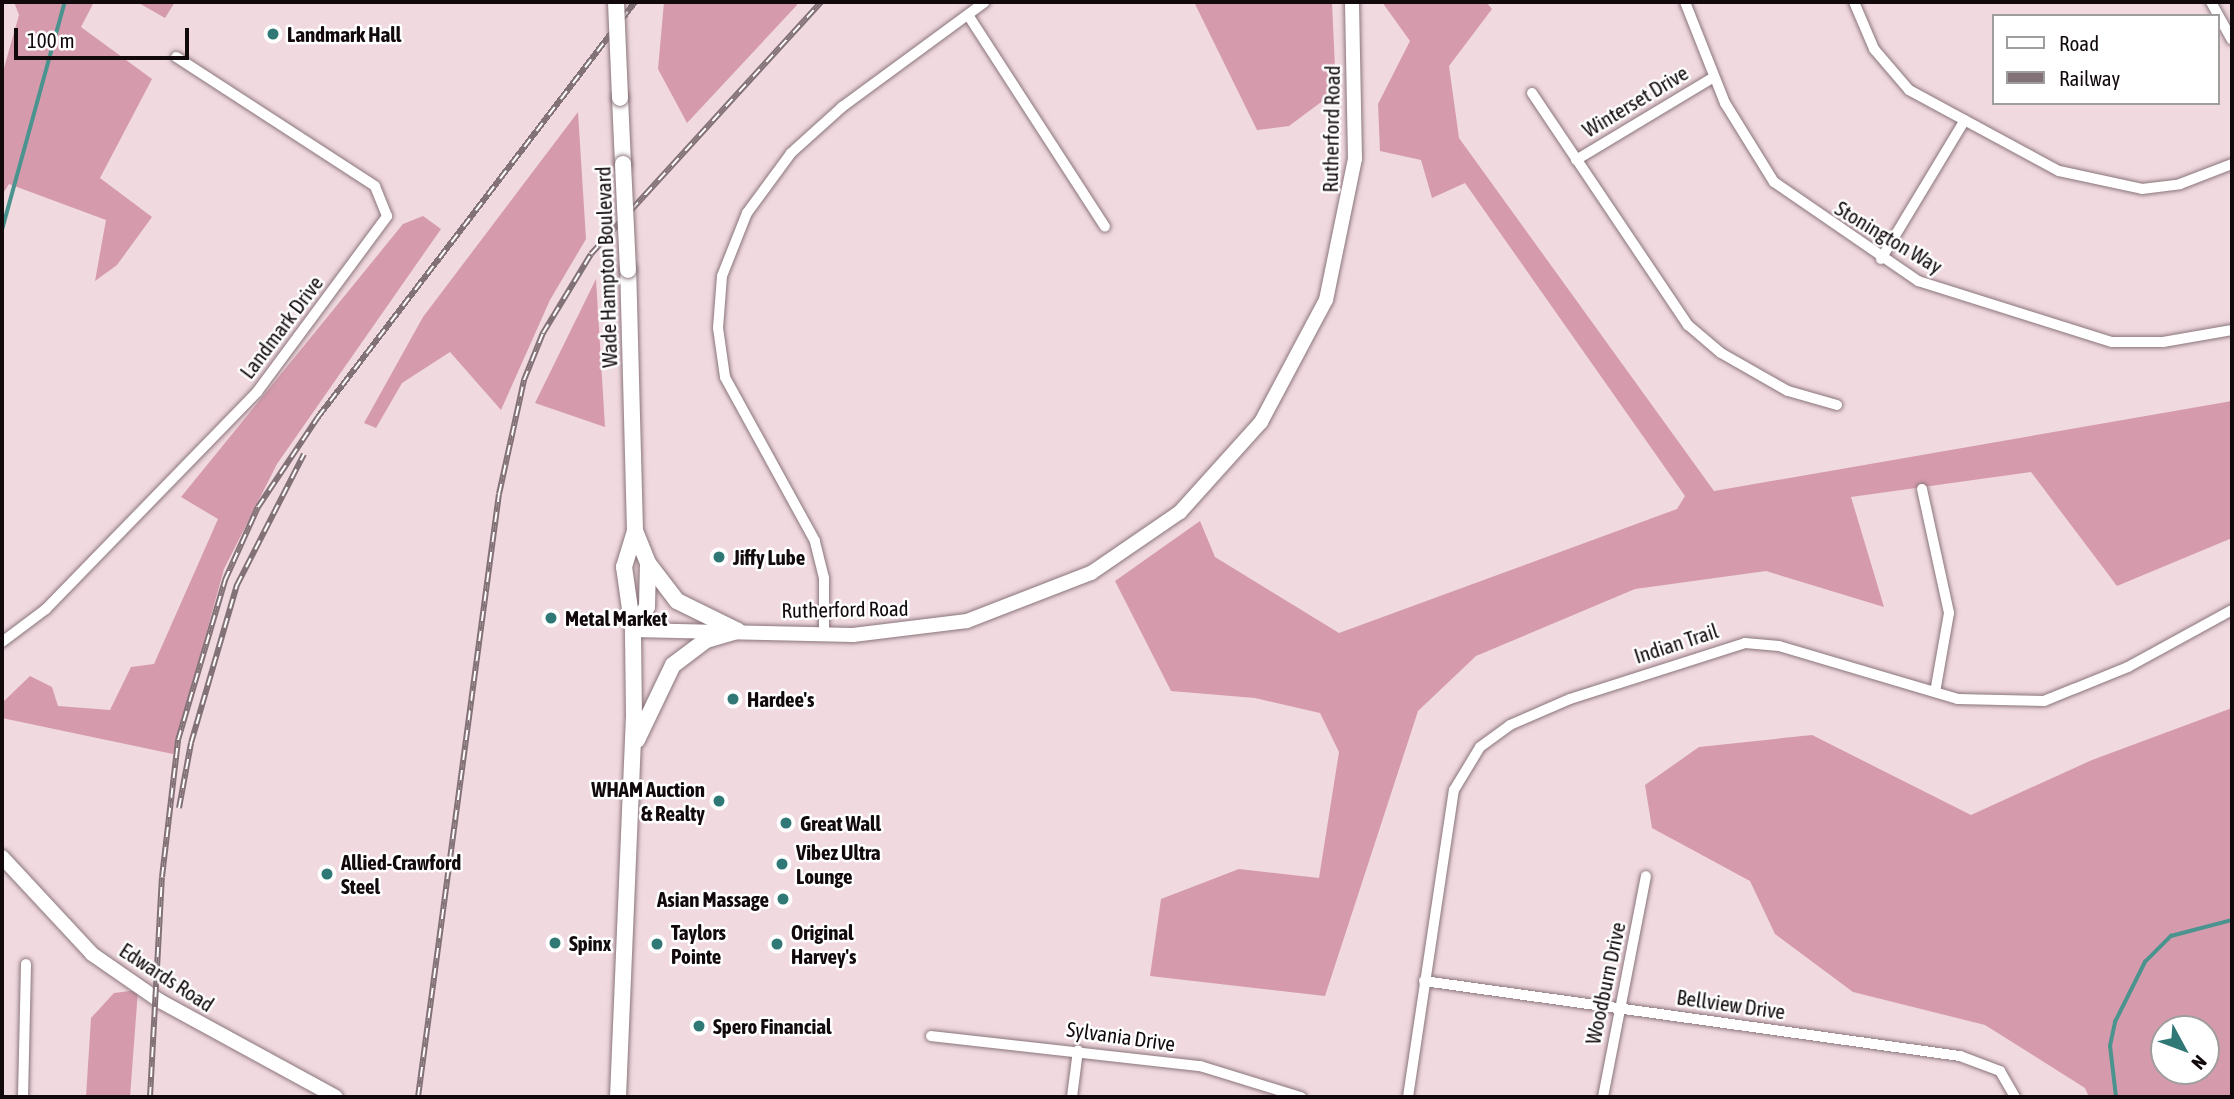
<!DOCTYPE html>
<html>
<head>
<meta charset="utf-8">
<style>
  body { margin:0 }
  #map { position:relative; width:2234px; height:1099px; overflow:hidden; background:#f0d9df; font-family:"Asap Condensed",sans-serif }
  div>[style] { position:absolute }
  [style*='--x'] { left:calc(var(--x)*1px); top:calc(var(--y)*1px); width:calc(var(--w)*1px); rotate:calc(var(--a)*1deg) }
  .forest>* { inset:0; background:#d59bac }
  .stream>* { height:3.5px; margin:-1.75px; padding:0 1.75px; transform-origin:1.75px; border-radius:1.75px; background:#4b938f }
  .roads { filter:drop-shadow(0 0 2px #8a757b) drop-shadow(0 0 2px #8a757b) }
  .street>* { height:10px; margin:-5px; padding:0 5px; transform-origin:5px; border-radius:5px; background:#fff }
  .secondary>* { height:14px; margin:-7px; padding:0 7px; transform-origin:7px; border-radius:7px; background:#fff }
  .primary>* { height:16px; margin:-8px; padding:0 8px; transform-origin:8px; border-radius:8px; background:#fff }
  .rail>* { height:6px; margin-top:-3px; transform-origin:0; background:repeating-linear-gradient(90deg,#fff 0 10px,#827277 0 20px); box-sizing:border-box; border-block:2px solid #827277 }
  .bridges { filter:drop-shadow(0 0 2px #8a757b) drop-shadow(0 0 2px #8a757b) }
  .primary-bridge>* { height:16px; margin:-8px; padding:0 8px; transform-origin:8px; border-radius:8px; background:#fff }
  .dots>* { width:19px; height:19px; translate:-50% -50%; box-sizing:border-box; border:4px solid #fff; border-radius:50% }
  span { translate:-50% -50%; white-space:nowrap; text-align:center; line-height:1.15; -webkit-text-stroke:5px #fff; paint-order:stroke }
  .poi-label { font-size:21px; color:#11090c; font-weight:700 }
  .left { translate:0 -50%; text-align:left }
  .right { translate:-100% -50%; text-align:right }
  .street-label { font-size:21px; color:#11090c }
  .frame { position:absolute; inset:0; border:4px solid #11090c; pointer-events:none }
  .legend { position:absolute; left:1992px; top:14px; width:228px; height:91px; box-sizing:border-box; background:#fff; border:2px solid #a09d9e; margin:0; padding:9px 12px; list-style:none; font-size:21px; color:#11090c }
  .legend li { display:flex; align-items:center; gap:14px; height:35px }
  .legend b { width:35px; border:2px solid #a09d9e }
  .north { position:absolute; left:2150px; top:1015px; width:70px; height:70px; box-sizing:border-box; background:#fff; border:2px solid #a09d9e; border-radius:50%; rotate:131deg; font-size:19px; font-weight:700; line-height:28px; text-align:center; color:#11090c }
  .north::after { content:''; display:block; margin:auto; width:24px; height:32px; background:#307875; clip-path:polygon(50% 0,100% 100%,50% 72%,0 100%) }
  .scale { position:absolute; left:14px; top:28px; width:175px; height:32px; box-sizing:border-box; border:4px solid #11090c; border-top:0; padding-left:9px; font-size:21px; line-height:24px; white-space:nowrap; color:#11090c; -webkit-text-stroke:5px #fff; paint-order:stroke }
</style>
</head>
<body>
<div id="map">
  <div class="forest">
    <div style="clip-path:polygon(14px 2px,94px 2px,81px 27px,152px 79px,100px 178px,152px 217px,117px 265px,95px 281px,106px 220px,9px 184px,2px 195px,2px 75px,19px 15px)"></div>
    <div style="clip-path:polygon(137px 2px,175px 2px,165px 18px)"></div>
    <div style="clip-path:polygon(664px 2px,796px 2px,797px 5px,687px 123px,658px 69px)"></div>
    <div style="clip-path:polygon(1194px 2px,1332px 2px,1336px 91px,1289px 126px,1257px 130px)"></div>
    <div style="clip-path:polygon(1382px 2px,1486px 2px,1492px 9px,1449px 66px,1459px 138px,1714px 491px,2232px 401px,2232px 538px,2117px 586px,2031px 472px,1851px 497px,1884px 607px,1766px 571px,1635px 589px,1476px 656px,1418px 711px,1325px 996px,1150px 976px,1161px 899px,1239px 869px,1319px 878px,1339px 752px,1320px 713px,1255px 698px,1171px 691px,1115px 581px,1200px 521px,1215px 557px,1339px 633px,1677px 509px,1685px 496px,1465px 183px,1432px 198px,1421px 160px,1380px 151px,1378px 104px,1410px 41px)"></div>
    <div style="clip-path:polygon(578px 112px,586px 239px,550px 300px,501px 410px,450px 352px,402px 383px,376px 428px,364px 423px,423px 317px)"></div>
    <div style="clip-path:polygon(423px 216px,441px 229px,277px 464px,224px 569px,173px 754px,2px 718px,2px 703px,30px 676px,52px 687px,58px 706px,110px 710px,131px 667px,154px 664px,218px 519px,181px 497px,403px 224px)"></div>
    <div style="clip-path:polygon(596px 279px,605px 427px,535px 403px)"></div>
    <div style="clip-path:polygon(evenodd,2232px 708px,2232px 1097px,2089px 1097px,2085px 1088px,1985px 1025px,1853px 992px,1775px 934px,1750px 881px,1652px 828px,1645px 785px,1699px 747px,1812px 735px,1971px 815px,2092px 760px,2232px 708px,2164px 1029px,2206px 1029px,2206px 1071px,2164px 1071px,2164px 1029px)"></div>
    <div style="clip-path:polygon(138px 990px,130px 1097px,86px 1097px,91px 1018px,114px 993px)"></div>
  </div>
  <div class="stream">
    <div style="--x:2;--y:230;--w:237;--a:-74.6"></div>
    <div style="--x:2116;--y:1097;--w:51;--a:-96.7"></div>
    <div style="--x:2110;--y:1046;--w:25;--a:-78"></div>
    <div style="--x:2115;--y:1022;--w:67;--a:-63.4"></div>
    <div style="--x:2145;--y:962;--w:37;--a:-45"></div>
    <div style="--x:2171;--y:936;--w:63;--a:-14.7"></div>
  </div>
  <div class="roads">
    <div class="street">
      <div style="--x:1685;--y:2;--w:109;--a:68.4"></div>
      <div style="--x:1725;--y:103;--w:93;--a:58.2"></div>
      <div style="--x:1774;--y:182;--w:175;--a:34.5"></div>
      <div style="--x:1918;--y:281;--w:203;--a:17.5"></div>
      <div style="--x:2112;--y:342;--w:51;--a:0"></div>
      <div style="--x:2163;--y:342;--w:70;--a:-9.9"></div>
      <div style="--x:1854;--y:2;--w:51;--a:66.9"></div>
      <div style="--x:1874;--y:49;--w:54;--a:49.5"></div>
      <div style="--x:1909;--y:90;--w:170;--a:28.4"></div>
      <div style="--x:2059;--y:171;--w:85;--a:12.2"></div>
      <div style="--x:2142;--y:189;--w:38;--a:-7"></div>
      <div style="--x:2180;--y:184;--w:56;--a:-21"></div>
      <div style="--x:2211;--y:2;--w:43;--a:61.1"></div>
      <div style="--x:968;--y:15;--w:252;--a:57.1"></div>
      <div style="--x:1532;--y:93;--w:280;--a:56.1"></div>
      <div style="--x:1688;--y:325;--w:43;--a:40.3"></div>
      <div style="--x:1721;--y:353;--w:77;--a:29.6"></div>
      <div style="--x:1788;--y:391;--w:51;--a:15.9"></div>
      <div style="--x:1576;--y:160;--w:161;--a:-31"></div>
      <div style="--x:1881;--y:259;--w:162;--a:-58.9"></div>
      <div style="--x:1922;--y:489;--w:127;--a:77.7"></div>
      <div style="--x:1949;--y:613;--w:80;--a:100"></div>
      <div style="--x:824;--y:633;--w:55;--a:-90"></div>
      <div style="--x:824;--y:578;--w:38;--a:-104"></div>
      <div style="--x:815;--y:541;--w:187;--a:-118.8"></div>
      <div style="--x:725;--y:377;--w:49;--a:-98.1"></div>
      <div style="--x:718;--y:328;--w:52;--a:-85.6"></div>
      <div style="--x:722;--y:276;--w:68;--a:-68.4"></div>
      <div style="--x:747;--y:213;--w:74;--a:-53.7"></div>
      <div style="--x:791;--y:153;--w:69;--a:-42"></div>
      <div style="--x:842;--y:107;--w:177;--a:-36.3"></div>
      <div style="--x:2;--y:642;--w:55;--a:-36.9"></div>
      <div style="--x:46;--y:609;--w:303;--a:-45.8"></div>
      <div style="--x:257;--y:392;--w:219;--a:-53.5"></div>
      <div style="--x:387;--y:216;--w:32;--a:-112"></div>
      <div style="--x:375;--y:186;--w:237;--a:-147"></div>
      <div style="--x:1424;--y:981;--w:541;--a:7.97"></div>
      <div style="--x:1960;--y:1056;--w:43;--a:20.6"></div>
      <div style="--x:2000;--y:1071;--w:30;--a:60"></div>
      <div style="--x:931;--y:1036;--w:271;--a:6.4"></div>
      <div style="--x:1200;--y:1066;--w:106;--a:17.1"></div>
      <div style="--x:23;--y:1097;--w:133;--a:-88.7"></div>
      <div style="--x:1072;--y:1097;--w:47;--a:-82.7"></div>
      <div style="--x:1408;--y:1097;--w:310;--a:-81.5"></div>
      <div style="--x:1454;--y:790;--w:50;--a:-58.8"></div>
      <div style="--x:1480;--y:747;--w:37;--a:-36"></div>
      <div style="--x:1510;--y:725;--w:65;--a:-23.4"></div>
      <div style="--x:1570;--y:699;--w:184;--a:-17.7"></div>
      <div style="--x:1745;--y:643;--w:34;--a:5"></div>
      <div style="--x:1779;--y:646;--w:187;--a:16.5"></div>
      <div style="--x:1958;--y:699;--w:86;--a:1.3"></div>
      <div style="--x:2044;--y:701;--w:91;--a:-22"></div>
      <div style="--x:2128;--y:667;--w:119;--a:-28.7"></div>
      <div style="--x:1603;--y:1097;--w:225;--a:-79"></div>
    </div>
    <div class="secondary">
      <div style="--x:633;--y:630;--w:220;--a:1.3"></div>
      <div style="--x:853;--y:635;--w:115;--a:-7"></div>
      <div style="--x:967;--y:621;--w:133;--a:-21.2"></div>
      <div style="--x:1091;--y:573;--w:108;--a:-34.4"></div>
      <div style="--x:1180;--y:512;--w:121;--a:-48"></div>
      <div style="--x:1261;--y:422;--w:138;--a:-62"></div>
      <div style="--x:1326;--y:300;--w:144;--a:-78.4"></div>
      <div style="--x:1355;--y:159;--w:157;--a:-91.1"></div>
      <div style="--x:2;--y:857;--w:132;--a:47.1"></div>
      <div style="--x:92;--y:954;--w:83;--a:34.7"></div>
      <div style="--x:160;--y:1001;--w:200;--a:28.6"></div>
    </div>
    <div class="primary">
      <div style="--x:620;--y:98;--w:66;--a:87.4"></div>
      <div style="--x:648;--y:563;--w:48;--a:52.7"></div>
      <div style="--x:677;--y:601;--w:68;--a:26.2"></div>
      <div style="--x:633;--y:630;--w:27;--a:-59"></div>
      <div style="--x:647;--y:607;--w:44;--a:-88.7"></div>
      <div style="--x:648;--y:563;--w:35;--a:-112"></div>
      <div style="--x:637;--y:740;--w:83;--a:-64.4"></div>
      <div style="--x:673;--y:665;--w:41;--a:-37.1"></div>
      <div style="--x:706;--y:640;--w:33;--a:-16"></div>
      <div style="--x:618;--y:1097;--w:380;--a:-87.6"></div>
      <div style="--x:634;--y:717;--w:87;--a:-90.7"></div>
      <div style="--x:633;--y:630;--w:64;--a:-98.1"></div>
      <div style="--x:624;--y:567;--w:38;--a:-73"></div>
      <div style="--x:635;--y:531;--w:261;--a:-91.5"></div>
    </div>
  </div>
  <div class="rail">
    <div style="--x:179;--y:808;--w:66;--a:-79.5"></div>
    <div style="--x:191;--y:743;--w:165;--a:-73.8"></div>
    <div style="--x:237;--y:585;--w:147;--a:-62.9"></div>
    <div style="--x:150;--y:1097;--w:220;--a:-86.9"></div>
    <div style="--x:162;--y:877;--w:138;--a:-83.3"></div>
    <div style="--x:178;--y:740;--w:167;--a:-73.6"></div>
    <div style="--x:225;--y:580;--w:80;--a:-65.7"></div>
    <div style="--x:258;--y:507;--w:108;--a:-56.3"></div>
    <div style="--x:318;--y:417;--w:522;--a:-52.63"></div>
    <div style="--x:418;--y:1097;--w:608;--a:-82.35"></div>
    <div style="--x:499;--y:494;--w:117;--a:-77.6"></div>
    <div style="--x:524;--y:380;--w:51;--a:-68"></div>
    <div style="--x:543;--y:333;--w:92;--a:-58.7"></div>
    <div style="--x:591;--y:254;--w:341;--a:-47.6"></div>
  </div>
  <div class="bridges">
    <div class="primary-bridge">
      <div style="--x:616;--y:2;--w:96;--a:87.6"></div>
      <div style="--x:623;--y:164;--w:106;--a:87.3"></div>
    </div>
  </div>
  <div class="dots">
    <div style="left:273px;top:34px;background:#307875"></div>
    <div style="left:719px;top:557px;background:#307875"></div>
    <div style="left:551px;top:618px;background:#307875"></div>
    <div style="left:733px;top:699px;background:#307875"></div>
    <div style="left:719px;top:801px;background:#307875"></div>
    <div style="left:786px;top:823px;background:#307875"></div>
    <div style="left:782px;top:864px;background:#307875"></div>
    <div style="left:327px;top:874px;background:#307875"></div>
    <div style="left:783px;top:899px;background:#307875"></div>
    <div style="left:555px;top:943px;background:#307875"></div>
    <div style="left:657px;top:944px;background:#307875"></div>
    <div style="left:777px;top:944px;background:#307875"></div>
    <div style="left:699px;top:1026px;background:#307875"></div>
  </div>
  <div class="poi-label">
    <span class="left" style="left:287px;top:34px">Landmark Hall</span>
    <span class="left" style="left:733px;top:557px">Jiffy Lube</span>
    <span class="left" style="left:565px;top:618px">Metal Market</span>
    <span class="left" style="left:747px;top:699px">Hardee's</span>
    <span class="right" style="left:705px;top:801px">WHAM Auction<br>&amp; Realty</span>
    <span class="left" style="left:800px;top:823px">Great Wall</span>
    <span class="left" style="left:796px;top:864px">Vibez Ultra<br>Lounge</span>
    <span class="left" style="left:341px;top:874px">Allied-Crawford<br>Steel</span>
    <span class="right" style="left:769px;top:899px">Asian Massage</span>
    <span class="left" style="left:671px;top:944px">Taylors<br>Pointe</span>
    <span class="left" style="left:791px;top:944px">Original<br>Harvey's</span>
    <span class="left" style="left:569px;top:943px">Spinx</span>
    <span class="left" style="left:713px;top:1026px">Spero Financial</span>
  </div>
  <div class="street-label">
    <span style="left:1635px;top:101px;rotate:-31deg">Winterset Drive</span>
    <span style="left:1331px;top:129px;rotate:-89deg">Rutherford Road</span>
    <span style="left:1889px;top:237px;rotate:31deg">Stonington Way</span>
    <span style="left:606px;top:267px;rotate:-92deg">Wade Hampton Boulevard</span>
    <span style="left:281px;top:327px;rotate:-53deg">Landmark Drive</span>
    <span style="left:845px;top:609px;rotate:-1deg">Rutherford Road</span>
    <span style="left:1676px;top:643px;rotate:-18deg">Indian Trail</span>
    <span style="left:167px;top:977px;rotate:33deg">Edwards Road</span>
    <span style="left:1605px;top:983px;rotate:-78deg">Woodburn Drive</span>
    <span style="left:1731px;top:1004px;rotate:8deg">Bellview Drive</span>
    <span style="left:1121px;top:1036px;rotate:8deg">Sylvania Drive</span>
  </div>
  <div class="frame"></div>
  <ul class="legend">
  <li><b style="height:9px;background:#fff"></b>Road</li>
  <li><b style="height:9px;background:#827277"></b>Railway</li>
  </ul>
  <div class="north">N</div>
  <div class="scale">100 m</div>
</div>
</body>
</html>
